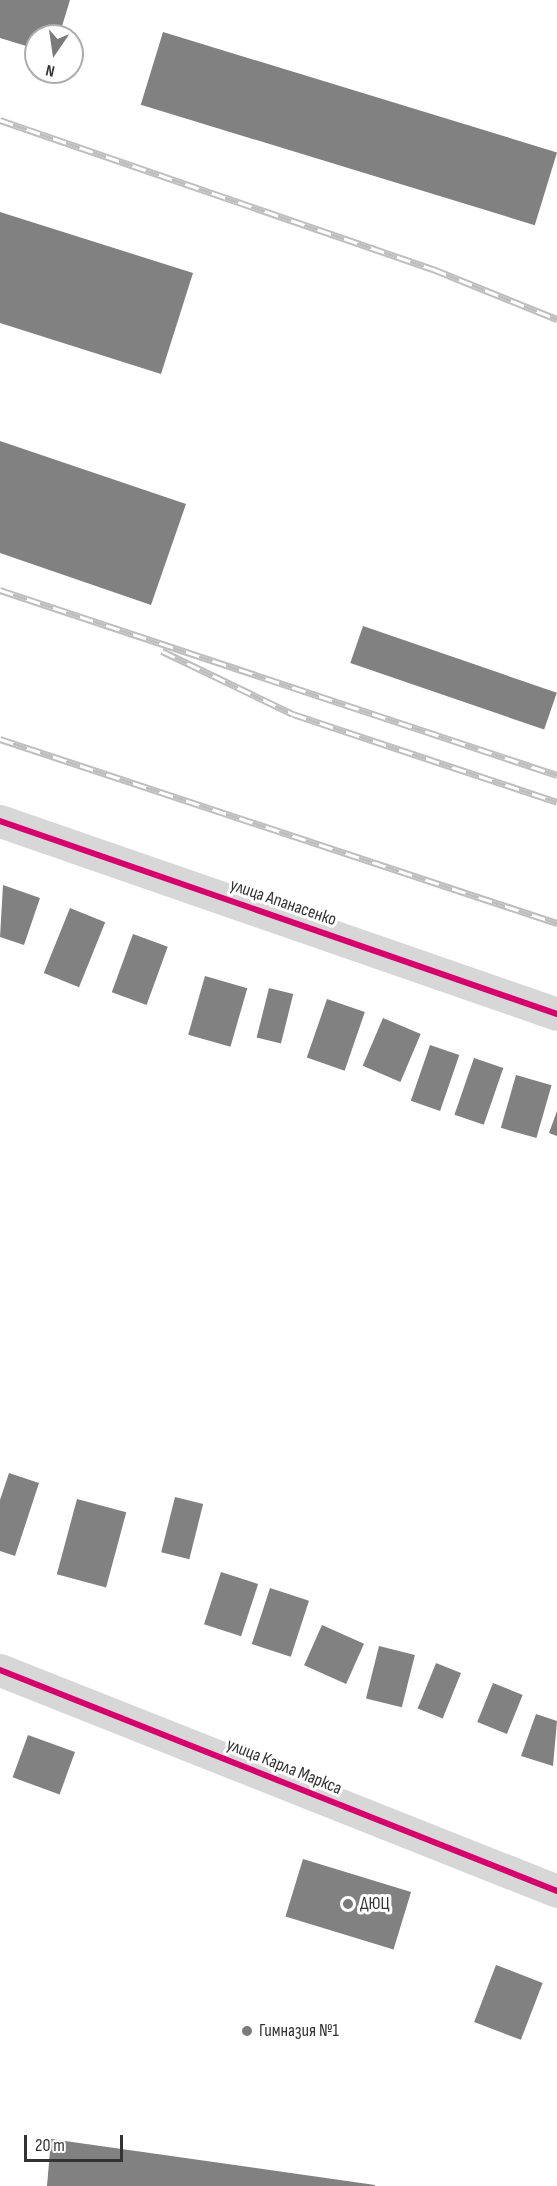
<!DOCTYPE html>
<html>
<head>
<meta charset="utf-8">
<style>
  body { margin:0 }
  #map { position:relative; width:557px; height:2186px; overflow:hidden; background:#fff; font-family:"Sofia Sans Condensed",sans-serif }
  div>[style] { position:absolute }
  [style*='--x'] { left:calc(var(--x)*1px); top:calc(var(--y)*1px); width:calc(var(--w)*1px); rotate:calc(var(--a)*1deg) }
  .building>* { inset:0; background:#818181; transform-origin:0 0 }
  .minor>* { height:33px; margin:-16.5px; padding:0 16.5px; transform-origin:16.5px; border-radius:16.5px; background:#d7d7d7 }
  .tertiary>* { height:33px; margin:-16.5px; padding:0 16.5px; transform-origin:16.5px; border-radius:16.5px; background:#d7d7d7 }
  .rail>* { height:7px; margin-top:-3.5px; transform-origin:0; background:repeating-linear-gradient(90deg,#fff 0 14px,#bebebe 0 28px); box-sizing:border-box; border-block:2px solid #bebebe }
  .cycleway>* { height:6px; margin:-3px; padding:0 3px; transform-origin:3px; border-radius:3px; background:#d6006c }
  .dots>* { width:16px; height:16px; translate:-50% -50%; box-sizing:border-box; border:3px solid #fff; border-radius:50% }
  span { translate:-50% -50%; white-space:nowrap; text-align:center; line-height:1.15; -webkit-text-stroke:6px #fff; paint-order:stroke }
  .street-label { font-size:18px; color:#333 }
  .poi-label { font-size:18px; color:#333 }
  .left { translate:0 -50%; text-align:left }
  .north { position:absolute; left:24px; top:24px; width:60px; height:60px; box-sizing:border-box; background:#fff; border:2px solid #adadad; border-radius:50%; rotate:193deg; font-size:16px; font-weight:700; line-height:24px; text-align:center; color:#333 }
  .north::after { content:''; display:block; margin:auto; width:21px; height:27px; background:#7a7a7a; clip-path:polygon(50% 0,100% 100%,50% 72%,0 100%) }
  .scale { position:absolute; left:24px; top:2135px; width:99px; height:27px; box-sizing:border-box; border:3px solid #333; border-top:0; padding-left:8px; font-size:18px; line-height:21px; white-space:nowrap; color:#333; -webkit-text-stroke:4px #fff; paint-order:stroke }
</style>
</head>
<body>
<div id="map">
  <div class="building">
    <div style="clip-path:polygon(0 0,70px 0,59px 36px,36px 36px,36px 49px,0 38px)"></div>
    <div style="left:163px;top:32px;width:412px;height:76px;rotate:17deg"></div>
    <div style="clip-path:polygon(0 212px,193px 273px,161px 374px,0 323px)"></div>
    <div style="clip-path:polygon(0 441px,186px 504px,151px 605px,0 553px)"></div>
    <div style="left:363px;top:626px;width:205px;height:39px;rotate:19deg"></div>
    <div style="clip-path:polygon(3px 885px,40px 898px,24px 945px,0 937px)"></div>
    <div style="left:70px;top:908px;width:38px;height:70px;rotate:22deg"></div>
    <div style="left:133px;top:934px;width:37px;height:62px;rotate:20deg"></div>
    <div style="left:205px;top:976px;width:44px;height:61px;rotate:16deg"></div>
    <div style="left:269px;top:988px;width:25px;height:51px;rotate:14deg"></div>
    <div style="left:327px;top:999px;width:40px;height:62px;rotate:19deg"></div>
    <div style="left:383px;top:1018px;width:41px;height:52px;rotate:23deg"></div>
    <div style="left:430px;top:1045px;width:31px;height:59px;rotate:19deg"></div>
    <div style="left:474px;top:1058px;width:31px;height:60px;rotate:19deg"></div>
    <div style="left:516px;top:1075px;width:37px;height:55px;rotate:16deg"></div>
    <div style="clip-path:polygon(557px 1111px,557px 1136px,549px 1133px)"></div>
    <div style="clip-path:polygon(9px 1473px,39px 1483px,15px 1556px,0 1551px,0 1500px)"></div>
    <div style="left:175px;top:1497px;width:29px;height:57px;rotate:14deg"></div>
    <div style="left:77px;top:1499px;width:51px;height:78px;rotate:15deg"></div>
    <div style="left:221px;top:1572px;width:39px;height:55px;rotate:18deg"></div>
    <div style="left:270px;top:1588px;width:41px;height:59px;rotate:18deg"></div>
    <div style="left:322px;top:1625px;width:46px;height:44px;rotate:24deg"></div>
    <div style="left:379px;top:1646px;width:37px;height:54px;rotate:14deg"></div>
    <div style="left:436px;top:1663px;width:27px;height:49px;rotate:22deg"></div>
    <div style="left:493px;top:1683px;width:32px;height:42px;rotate:22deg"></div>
    <div style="clip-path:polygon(536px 1714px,557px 1721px,553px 1766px,521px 1756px)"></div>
    <div style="left:28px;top:1735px;width:50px;height:45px;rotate:20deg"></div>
    <div style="left:303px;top:1859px;width:113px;height:60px;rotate:17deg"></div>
    <div style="left:496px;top:1965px;width:50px;height:61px;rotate:21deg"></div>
    <div style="clip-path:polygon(51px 2139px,375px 2185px,375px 2186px,47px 2186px)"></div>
  </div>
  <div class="minor">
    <div style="--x:0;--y:821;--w:589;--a:19.11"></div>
  </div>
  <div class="tertiary">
    <div style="--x:0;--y:1670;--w:599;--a:21.64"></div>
  </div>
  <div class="rail">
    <div style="--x:0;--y:120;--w:458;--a:19"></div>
    <div style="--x:433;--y:269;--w:134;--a:22"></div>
    <div style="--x:0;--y:590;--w:587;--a:18.37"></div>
    <div style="--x:162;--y:651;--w:145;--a:25.7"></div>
    <div style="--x:293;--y:714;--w:278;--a:18.4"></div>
    <div style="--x:0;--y:739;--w:587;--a:18.28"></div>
  </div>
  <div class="cycleway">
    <div style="--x:0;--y:821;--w:589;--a:19.11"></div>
    <div style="--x:0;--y:1670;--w:599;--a:21.64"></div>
  </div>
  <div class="dots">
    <div style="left:348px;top:1904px;background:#7a7a7a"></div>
    <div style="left:247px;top:2031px;background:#7a7a7a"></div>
  </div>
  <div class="street-label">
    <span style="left:283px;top:903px;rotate:19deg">улица Апанасенко</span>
    <span style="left:284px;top:1767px;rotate:22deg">улица Карла Маркса</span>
  </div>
  <div class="poi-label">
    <span class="left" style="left:360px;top:1904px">ДЮЦ</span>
    <span class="left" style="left:259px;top:2031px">Гимназия №1</span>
  </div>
  <div class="north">N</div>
  <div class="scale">20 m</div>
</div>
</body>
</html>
